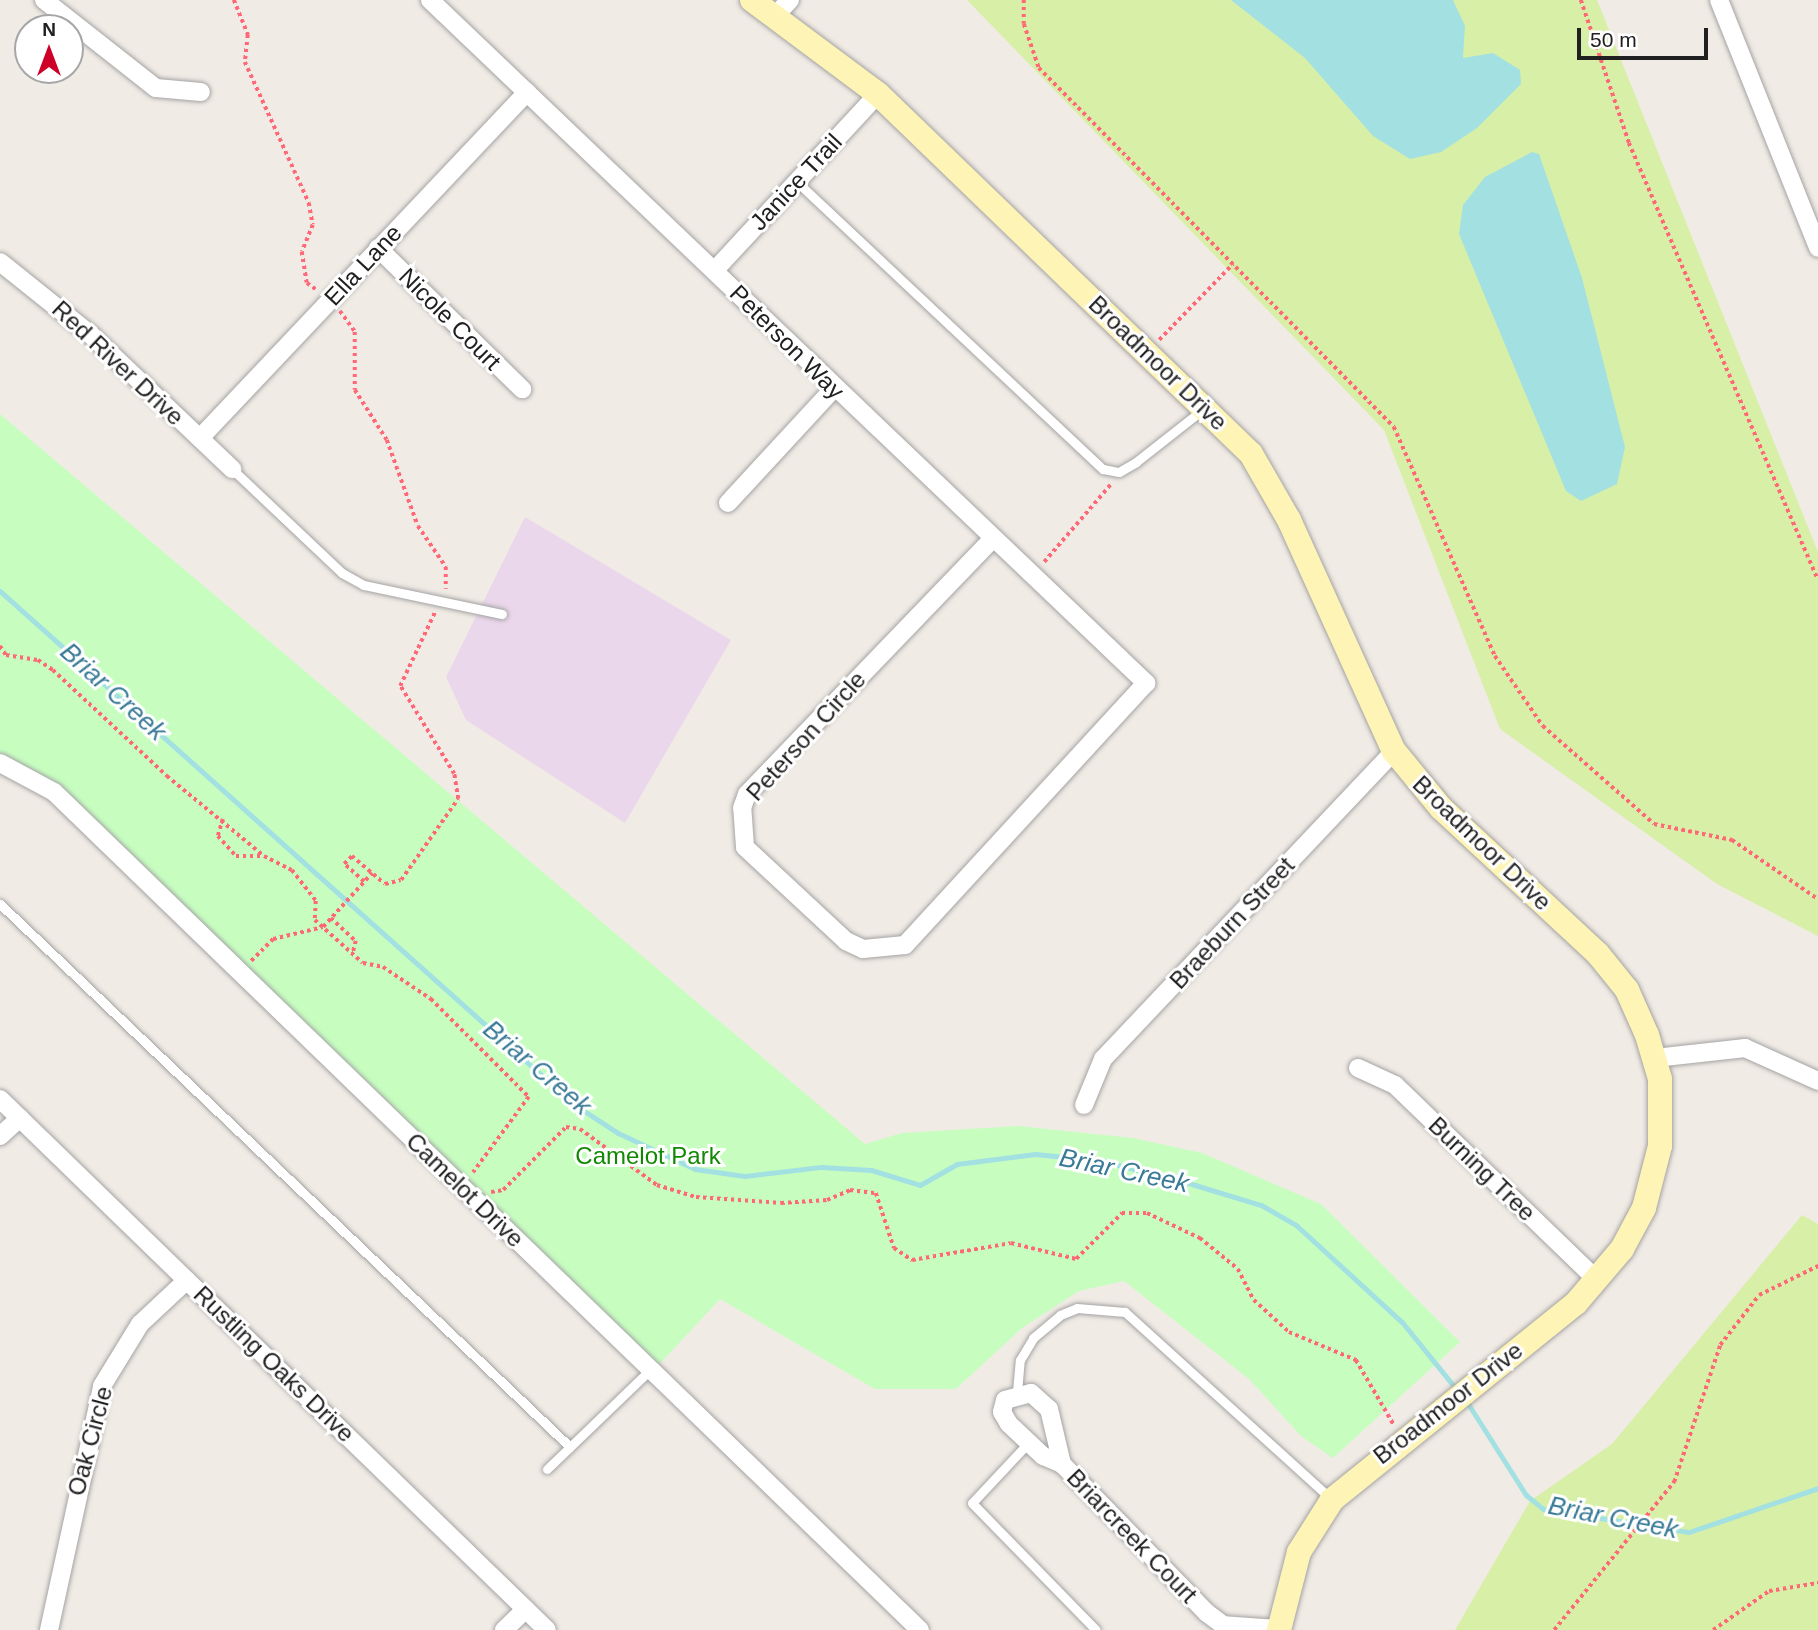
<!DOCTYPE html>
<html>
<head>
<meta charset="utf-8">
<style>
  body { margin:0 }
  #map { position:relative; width:1818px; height:1630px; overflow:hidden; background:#f1ebe5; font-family:Arial,sans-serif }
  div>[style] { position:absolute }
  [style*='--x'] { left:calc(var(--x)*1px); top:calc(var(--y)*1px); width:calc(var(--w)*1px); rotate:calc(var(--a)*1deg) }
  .industrial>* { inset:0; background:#ebd7eb }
  .grass>* { inset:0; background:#d8efa8 }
  .park>* { inset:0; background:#c7fec0 }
  .water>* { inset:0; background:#a2e0e2 }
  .stream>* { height:5px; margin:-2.5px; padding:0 2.5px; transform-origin:2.5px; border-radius:2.5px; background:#a2e0e2 }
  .path>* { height:3.5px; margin-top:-1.75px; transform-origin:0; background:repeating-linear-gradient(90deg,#ff6876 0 3.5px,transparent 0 7px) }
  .roads { filter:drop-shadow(0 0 2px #a4a4a4) drop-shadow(0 0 2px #a4a4a4) }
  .lane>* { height:9px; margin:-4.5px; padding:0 4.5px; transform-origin:4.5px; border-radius:4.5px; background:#fff }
  .street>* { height:18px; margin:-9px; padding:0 9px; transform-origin:9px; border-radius:9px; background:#fff }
  .secondary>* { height:24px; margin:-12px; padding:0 12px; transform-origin:12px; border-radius:12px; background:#fef4b6 }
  span { translate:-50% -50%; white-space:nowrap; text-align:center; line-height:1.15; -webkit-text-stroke:6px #fff; paint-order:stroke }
  .street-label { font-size:24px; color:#202020 }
  .park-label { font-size:24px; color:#128903 }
  .water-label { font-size:26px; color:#397a97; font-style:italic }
  .north { position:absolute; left:14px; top:14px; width:70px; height:70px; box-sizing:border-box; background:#fff; border:2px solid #a6a6a6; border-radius:50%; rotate:0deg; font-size:19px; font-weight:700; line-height:28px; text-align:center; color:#202020 }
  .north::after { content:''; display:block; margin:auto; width:24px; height:32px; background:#cf0028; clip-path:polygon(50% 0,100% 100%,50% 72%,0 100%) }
  .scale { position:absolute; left:1577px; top:28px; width:131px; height:32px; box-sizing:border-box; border:4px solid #202020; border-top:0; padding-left:9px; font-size:21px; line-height:24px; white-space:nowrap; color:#202020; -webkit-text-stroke:5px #fff; paint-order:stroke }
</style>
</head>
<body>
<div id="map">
  <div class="industrial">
    <div style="clip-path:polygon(525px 517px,731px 640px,625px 823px,466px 720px,446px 677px)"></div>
  </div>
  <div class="grass">
    <div style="clip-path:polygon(967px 0,1597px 0,1818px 552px,1818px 936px,1717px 884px,1500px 729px,1384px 430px)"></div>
    <div style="clip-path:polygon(1802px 1215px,1818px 1224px,1818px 1630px,1455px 1630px,1530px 1501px,1612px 1444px)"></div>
  </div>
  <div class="park">
    <div style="clip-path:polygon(0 414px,865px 1144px,902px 1133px,1018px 1126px,1133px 1138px,1202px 1153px,1321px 1204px,1460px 1342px,1333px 1458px,1301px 1436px,1249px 1379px,1124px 1281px,1079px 1291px,1022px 1328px,956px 1389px,875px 1389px,720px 1299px,654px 1370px,54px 792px,0 763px)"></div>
  </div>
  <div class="water">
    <div style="clip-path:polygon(1231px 0,1453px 0,1465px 26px,1463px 58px,1493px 53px,1520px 70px,1521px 84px,1477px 128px,1441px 152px,1410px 159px,1373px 136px,1305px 58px)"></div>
    <div style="clip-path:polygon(1532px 152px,1539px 154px,1582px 278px,1625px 447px,1617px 484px,1581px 501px,1566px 491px,1459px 234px,1463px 205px,1485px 177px)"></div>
  </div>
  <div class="stream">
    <div style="--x:0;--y:591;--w:771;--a:41.79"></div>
    <div style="--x:575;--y:1105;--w:51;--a:33.1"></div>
    <div style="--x:618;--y:1133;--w:85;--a:25.1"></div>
    <div style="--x:695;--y:1169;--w:50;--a:8"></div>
    <div style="--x:745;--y:1176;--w:77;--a:-6.8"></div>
    <div style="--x:821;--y:1167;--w:50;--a:3.4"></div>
    <div style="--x:871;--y:1170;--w:51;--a:17"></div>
    <div style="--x:920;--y:1185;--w:43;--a:-29.6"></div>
    <div style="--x:957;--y:1164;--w:79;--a:-7.3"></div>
    <div style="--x:1035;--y:1154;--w:68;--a:5.9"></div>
    <div style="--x:1103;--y:1161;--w:95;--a:14.6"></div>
    <div style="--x:1195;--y:1185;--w:69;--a:16.9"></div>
    <div style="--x:1261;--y:1205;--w:40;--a:29.7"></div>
    <div style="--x:1296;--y:1225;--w:144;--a:42.5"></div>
    <div style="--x:1402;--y:1322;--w:86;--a:51.1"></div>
    <div style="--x:1465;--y:1399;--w:114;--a:57.6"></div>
    <div style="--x:1526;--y:1495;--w:22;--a:39"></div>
    <div style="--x:1543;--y:1509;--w:148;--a:9"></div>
    <div style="--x:1689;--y:1532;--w:136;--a:-18.8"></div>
  </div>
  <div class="path">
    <div style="--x:234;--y:0;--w:38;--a:68"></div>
    <div style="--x:248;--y:35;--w:27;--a:96"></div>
    <div style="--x:245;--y:62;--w:155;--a:65.6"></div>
    <div style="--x:309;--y:203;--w:22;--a:80"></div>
    <div style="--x:313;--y:225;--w:29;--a:112"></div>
    <div style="--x:302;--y:252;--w:31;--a:81"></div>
    <div style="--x:307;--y:283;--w:12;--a:35"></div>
    <div style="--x:1024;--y:0;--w:24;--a:90"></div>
    <div style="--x:1024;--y:24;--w:46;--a:71.2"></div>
    <div style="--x:1039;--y:68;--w:505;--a:45.32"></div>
    <div style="--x:1394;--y:427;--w:250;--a:66.2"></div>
    <div style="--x:1495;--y:656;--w:85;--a:55.6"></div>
    <div style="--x:1543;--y:726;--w:148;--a:41.4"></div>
    <div style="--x:1654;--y:824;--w:80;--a:11.6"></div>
    <div style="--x:1732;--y:840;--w:104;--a:34.5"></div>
    <div style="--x:1581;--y:0;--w:151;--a:71.4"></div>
    <div style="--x:1629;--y:143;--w:475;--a:66.6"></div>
    <div style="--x:340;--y:311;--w:26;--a:54"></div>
    <div style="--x:355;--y:332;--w:58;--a:90"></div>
    <div style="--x:355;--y:390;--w:59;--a:57.4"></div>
    <div style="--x:387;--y:440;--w:91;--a:70.2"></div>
    <div style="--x:418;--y:526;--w:50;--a:55.7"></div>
    <div style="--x:446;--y:567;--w:22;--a:90"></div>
    <div style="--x:1159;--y:340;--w:106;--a:-45.8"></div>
    <div style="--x:1044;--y:562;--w:104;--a:-49.3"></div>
    <div style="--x:0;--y:646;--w:11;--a:56"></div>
    <div style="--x:6;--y:655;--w:32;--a:9"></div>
    <div style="--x:38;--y:660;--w:18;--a:34"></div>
    <div style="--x:53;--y:670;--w:156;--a:42.9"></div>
    <div style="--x:167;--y:776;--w:126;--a:39.5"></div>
    <div style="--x:264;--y:856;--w:31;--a:27"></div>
    <div style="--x:292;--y:870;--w:39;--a:52"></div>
    <div style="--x:316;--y:901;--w:19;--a:93"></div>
    <div style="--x:315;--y:920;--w:64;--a:41.9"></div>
    <div style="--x:363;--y:963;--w:20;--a:11"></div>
    <div style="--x:383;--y:967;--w:58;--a:33.7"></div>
    <div style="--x:431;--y:999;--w:139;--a:45"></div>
    <div style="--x:529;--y:1097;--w:94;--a:126.4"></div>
    <div style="--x:223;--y:819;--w:18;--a:106"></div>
    <div style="--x:218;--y:836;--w:27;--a:48"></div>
    <div style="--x:236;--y:856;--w:28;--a:0"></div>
    <div style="--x:364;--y:882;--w:27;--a:-138"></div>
    <div style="--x:344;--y:864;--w:11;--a:-45"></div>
    <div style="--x:352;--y:856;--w:43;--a:40.3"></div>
    <div style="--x:385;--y:884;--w:16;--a:-14"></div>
    <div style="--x:401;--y:880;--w:99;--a:-54.9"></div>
    <div style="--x:458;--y:799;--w:25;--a:-99"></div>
    <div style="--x:454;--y:774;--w:103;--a:-121.5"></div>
    <div style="--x:400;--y:686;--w:82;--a:-64.7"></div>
    <div style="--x:331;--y:918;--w:34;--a:43"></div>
    <div style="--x:356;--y:941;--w:12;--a:104"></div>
    <div style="--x:251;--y:961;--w:31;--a:-45"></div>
    <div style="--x:273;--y:939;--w:51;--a:-13.5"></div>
    <div style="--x:323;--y:927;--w:73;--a:-47.8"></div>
    <div style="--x:491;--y:1192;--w:12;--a:-9"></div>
    <div style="--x:503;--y:1190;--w:89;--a:-45"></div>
    <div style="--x:566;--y:1127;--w:14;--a:8"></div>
    <div style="--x:580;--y:1129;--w:95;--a:36"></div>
    <div style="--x:657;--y:1185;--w:41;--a:17.1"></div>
    <div style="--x:696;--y:1197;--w:85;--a:4"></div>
    <div style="--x:781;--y:1203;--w:46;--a:-3.7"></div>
    <div style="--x:827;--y:1200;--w:25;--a:-23"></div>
    <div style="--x:850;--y:1190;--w:26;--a:7"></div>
    <div style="--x:876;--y:1193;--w:58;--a:71.9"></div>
    <div style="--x:894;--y:1248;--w:22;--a:34"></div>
    <div style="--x:912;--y:1260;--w:100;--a:-9.7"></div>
    <div style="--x:1011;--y:1243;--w:67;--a:13.8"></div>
    <div style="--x:1076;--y:1259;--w:65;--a:-45"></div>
    <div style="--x:1122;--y:1213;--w:25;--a:0"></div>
    <div style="--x:1147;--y:1213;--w:59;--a:25.3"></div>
    <div style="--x:1200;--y:1238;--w:49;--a:39.2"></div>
    <div style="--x:1238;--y:1269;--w:35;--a:63"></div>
    <div style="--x:1254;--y:1300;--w:47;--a:42.4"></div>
    <div style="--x:1289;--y:1332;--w:73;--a:22.7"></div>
    <div style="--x:1356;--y:1360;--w:75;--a:59.7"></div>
    <div style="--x:1554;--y:1630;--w:191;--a:-51"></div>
    <div style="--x:1674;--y:1482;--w:145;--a:-71.4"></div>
    <div style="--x:1720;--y:1345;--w:63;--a:-52"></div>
    <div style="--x:1759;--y:1295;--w:66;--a:-26.2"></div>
    <div style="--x:1713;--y:1630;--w:68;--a:-34.9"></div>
    <div style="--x:1769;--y:1591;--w:50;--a:-9.3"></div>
  </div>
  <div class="roads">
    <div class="lane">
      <div style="--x:796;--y:181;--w:421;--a:43.2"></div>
      <div style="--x:1103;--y:469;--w:16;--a:11"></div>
      <div style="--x:1119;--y:472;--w:20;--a:-30"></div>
      <div style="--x:1136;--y:462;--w:84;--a:-38.2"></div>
      <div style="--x:232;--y:469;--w:151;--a:43.4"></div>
      <div style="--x:342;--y:573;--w:25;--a:29"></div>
      <div style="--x:364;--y:585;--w:141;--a:11.9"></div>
      <div style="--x:0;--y:904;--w:787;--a:43.61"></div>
      <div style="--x:1017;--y:1392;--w:32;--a:-85"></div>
      <div style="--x:1020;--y:1360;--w:26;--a:-59"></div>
      <div style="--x:1033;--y:1338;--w:35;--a:-40"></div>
      <div style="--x:1060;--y:1315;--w:18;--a:-22"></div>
      <div style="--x:1077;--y:1308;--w:48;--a:4.8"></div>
      <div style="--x:1125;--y:1312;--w:278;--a:42.2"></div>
      <div style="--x:1029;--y:1442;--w:83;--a:133.1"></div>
      <div style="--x:972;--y:1503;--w:177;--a:45.7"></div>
      <div style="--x:547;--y:1469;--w:144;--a:-43.9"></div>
    </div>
    <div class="street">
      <div style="--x:44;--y:0;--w:142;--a:38.2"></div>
      <div style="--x:156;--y:88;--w:45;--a:5.1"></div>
      <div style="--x:430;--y:0;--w:990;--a:43.65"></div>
      <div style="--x:1146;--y:683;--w:356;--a:132.6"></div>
      <div style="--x:905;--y:945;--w:42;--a:174.6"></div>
      <div style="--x:863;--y:949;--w:19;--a:-155"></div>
      <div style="--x:846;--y:941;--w:138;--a:-137.1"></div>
      <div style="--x:745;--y:847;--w:39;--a:-94"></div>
      <div style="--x:742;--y:808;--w:15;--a:-70"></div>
      <div style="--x:747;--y:794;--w:355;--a:-46.1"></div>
      <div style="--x:1719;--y:0;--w:267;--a:68.2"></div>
      <div style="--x:775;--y:16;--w:22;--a:-47"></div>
      <div style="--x:378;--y:248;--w:202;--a:44.4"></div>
      <div style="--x:0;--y:262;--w:117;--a:38.7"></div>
      <div style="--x:91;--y:335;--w:195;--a:43.5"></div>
      <div style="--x:715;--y:270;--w:240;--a:-47.2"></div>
      <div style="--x:200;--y:438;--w:476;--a:-46.6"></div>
      <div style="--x:728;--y:503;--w:156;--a:-47.3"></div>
      <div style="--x:0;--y:763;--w:61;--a:28.2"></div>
      <div style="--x:54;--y:792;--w:1205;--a:44.06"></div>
      <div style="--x:1655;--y:1058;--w:91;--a:-6.3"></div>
      <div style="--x:1745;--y:1048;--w:80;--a:24.3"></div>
      <div style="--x:1358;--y:1068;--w:41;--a:24.7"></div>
      <div style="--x:1395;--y:1085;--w:282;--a:44"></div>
      <div style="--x:0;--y:1099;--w:762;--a:44.15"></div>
      <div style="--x:1084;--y:1105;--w:50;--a:-67.6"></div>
      <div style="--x:1103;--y:1059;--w:424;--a:-46.6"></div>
      <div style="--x:0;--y:1136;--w:27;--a:-42"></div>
      <div style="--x:1062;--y:1464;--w:21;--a:-157"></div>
      <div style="--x:1043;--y:1456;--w:47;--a:-136.7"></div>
      <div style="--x:1009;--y:1424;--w:14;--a:-120"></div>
      <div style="--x:1002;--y:1412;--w:12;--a:-76"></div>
      <div style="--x:1005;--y:1400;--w:27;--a:-15"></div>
      <div style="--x:1031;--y:1393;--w:24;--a:42"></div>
      <div style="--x:1049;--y:1409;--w:57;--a:76.7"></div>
      <div style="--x:1062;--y:1464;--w:208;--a:45.8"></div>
      <div style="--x:1207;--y:1613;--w:20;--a:37"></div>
      <div style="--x:1223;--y:1625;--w:56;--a:4.1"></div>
      <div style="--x:49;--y:1630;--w:250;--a:-77.7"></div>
      <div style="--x:102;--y:1386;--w:73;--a:-58.5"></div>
      <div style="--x:140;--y:1324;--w:64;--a:-43.1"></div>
      <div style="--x:504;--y:1630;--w:30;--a:-44"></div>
    </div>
    <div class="secondary">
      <div style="--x:752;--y:0;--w:157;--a:36.7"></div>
      <div style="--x:878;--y:94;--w:518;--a:43.98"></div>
      <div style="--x:1251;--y:454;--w:76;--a:60.1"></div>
      <div style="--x:1289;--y:520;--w:254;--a:65.6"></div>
      <div style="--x:1394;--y:751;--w:74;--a:50.5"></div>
      <div style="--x:1441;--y:808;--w:214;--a:42.9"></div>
      <div style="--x:1598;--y:954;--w:46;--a:51.1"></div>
      <div style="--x:1627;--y:990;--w:49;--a:66"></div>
      <div style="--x:1647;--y:1035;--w:46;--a:73.5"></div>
      <div style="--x:1660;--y:1079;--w:67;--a:90"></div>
      <div style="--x:1660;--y:1146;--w:64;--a:104.5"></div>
      <div style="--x:1644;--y:1208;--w:47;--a:118.2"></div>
      <div style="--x:1622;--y:1249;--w:71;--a:130.4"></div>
      <div style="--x:1576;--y:1303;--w:314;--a:141.1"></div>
      <div style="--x:1332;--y:1500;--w:62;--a:122.4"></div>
      <div style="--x:1299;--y:1552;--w:81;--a:104.4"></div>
    </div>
  </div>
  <div class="street-label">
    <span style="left:796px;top:182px;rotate:-47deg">Janice Trail</span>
    <span style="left:363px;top:265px;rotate:-47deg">Ella Lane</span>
    <span style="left:450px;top:319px;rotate:45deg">Nicole Court</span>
    <span style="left:787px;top:342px;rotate:45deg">Peterson Way</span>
    <span style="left:118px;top:363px;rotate:43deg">Red River Drive</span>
    <span style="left:1158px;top:363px;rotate:44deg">Broadmoor Drive</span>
    <span style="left:806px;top:736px;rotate:-48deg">Peterson Circle</span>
    <span style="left:1482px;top:843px;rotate:44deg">Broadmoor Drive</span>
    <span style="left:1232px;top:923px;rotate:-47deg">Braeburn Street</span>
    <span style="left:1482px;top:1169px;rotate:44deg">Burning Tree</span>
    <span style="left:465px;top:1190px;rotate:44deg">Camelot Drive</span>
    <span style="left:274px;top:1364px;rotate:44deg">Rustling Oaks Drive</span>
    <span style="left:1448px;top:1403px;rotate:-38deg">Broadmoor Drive</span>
    <span style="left:90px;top:1441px;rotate:-75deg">Oak Circle</span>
    <span style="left:1132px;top:1536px;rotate:46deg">Briarcreek Court</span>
  </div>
  <div class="park-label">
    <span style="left:648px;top:1156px">Camelot Park</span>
  </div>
  <div class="water-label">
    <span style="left:113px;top:692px;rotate:42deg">Briar Creek</span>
    <span style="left:537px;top:1068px;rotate:40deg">Briar Creek</span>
    <span style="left:1124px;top:1171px;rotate:12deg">Briar Creek</span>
    <span style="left:1613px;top:1518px;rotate:11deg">Briar Creek</span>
  </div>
  <div class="north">N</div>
  <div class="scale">50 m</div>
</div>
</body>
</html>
